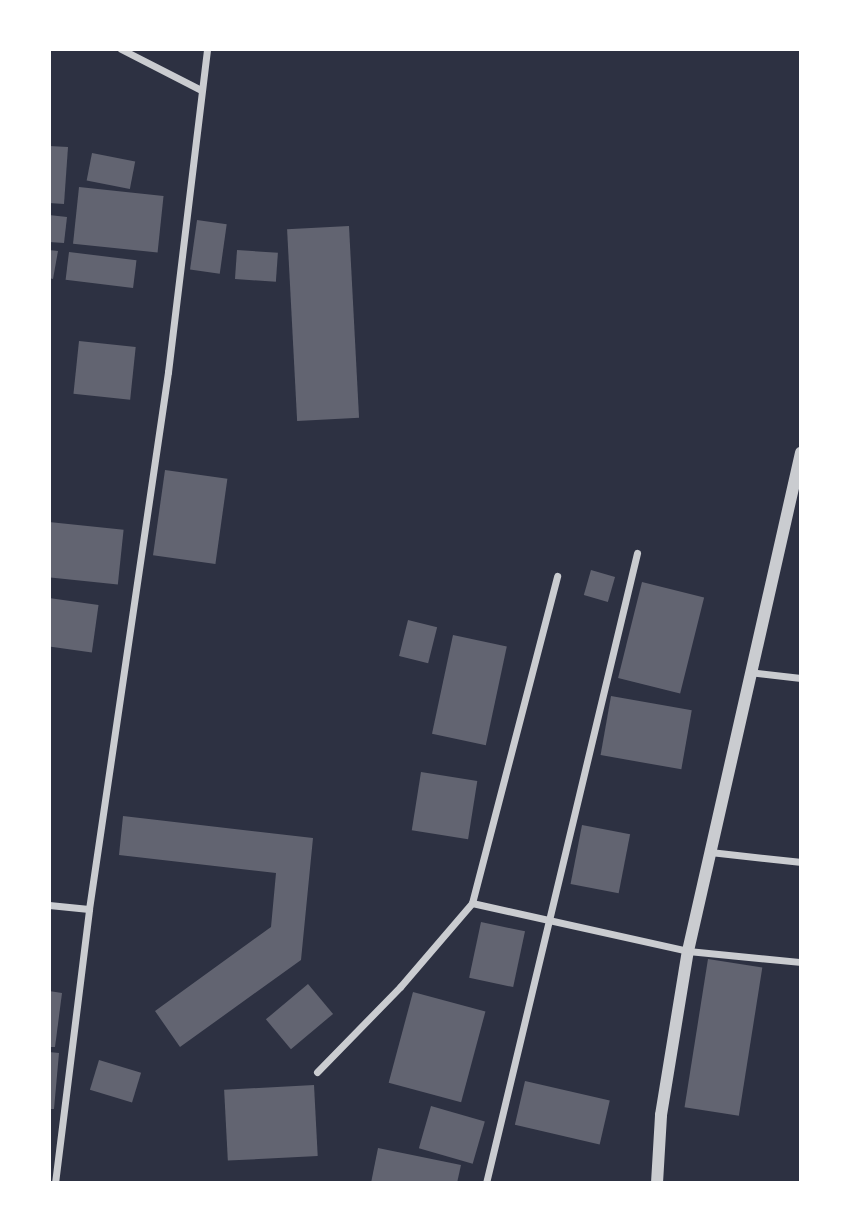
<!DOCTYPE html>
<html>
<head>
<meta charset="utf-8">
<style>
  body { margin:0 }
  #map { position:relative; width:850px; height:1232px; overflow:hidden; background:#2d3142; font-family:"Times New Roman",serif }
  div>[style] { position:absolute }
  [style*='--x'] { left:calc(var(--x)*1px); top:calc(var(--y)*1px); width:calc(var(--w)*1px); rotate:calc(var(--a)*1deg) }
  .building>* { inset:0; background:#626471; transform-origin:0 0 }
  .minor>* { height:7px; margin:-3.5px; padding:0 3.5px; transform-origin:3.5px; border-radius:3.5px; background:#caccd0 }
  .tertiary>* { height:12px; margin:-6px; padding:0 6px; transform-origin:6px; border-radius:6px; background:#caccd0 }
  span { translate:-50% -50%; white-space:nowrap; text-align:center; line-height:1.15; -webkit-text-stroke:6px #fff; paint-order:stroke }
  .frame { position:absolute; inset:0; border:51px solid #fff; pointer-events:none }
</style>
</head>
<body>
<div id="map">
  <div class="building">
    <div style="clip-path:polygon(49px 146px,68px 147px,64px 204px,49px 203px)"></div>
    <div style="left:92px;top:153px;width:44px;height:28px;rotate:11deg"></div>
    <div style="left:79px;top:187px;width:85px;height:57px;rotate:6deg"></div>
    <div style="clip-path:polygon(49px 215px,67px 217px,64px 243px,49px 242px)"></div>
    <div style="left:197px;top:220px;width:30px;height:50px;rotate:8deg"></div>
    <div style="left:349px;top:226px;width:192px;height:62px;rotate:87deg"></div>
    <div style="clip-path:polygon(49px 250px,58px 251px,53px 279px,49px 278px)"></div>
    <div style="left:237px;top:250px;width:41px;height:29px;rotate:4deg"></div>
    <div style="left:69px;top:252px;width:68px;height:28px;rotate:7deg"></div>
    <div style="left:79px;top:341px;width:57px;height:53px;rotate:6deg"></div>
    <div style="left:165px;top:470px;width:63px;height:86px;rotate:8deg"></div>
    <div style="left:49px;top:522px;width:75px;height:55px;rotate:6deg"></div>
    <div style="left:591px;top:570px;width:25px;height:26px;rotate:16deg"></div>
    <div style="left:642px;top:582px;width:64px;height:99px;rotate:14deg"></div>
    <div style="left:49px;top:598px;width:50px;height:48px;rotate:8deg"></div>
    <div style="left:408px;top:620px;width:30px;height:37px;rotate:14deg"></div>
    <div style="left:453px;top:635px;width:55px;height:101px;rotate:12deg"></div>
    <div style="left:611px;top:696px;width:82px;height:60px;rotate:10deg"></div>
    <div style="left:421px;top:772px;width:57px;height:59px;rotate:9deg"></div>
    <div style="clip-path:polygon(123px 816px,313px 838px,301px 960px,180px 1047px,155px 1011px,271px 927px,276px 873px,119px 855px)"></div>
    <div style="left:582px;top:825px;width:49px;height:60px;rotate:11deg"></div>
    <div style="left:481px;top:922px;width:45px;height:57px;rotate:12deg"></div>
    <div style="left:708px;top:959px;width:55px;height:150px;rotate:9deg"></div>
    <div style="left:308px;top:984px;width:39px;height:55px;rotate:50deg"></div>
    <div style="clip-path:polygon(49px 991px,62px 993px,55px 1047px,49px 1047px)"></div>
    <div style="left:413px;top:992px;width:75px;height:94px;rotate:15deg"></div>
    <div style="clip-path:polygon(49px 1052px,59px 1053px,54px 1109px,49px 1109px)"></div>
    <div style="left:99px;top:1060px;width:44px;height:31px;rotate:17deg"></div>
    <div style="left:525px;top:1081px;width:87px;height:45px;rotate:13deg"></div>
    <div style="left:314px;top:1085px;width:71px;height:90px;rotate:87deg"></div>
    <div style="left:431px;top:1106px;width:56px;height:44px;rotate:16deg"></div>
    <div style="clip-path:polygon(378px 1148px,461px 1165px,457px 1183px,371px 1183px)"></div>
  </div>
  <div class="minor">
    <div style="--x:121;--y:49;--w:88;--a:27.1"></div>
    <div style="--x:749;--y:672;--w:52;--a:6.6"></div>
    <div style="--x:710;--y:852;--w:92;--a:6.3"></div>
    <div style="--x:472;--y:903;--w:338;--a:-75.4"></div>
    <div style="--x:49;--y:905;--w:40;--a:5.7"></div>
    <div style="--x:317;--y:1072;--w:119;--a:-45.7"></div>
    <div style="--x:400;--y:987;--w:111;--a:-49.4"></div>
    <div style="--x:472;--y:903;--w:221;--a:12.5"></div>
    <div style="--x:688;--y:951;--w:114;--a:5.6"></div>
    <div style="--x:55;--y:1183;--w:276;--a:-82.9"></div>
    <div style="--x:89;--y:909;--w:543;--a:-81.63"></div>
    <div style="--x:168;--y:372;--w:325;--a:-83.1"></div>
    <div style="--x:486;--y:1183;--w:648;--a:-76.52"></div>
  </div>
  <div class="tertiary">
    <div style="--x:657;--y:1183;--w:68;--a:-86.6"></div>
    <div style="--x:661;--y:1115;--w:166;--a:-80.7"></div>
    <div style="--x:688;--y:951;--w:511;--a:-77.22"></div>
  </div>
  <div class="frame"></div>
</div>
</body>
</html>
